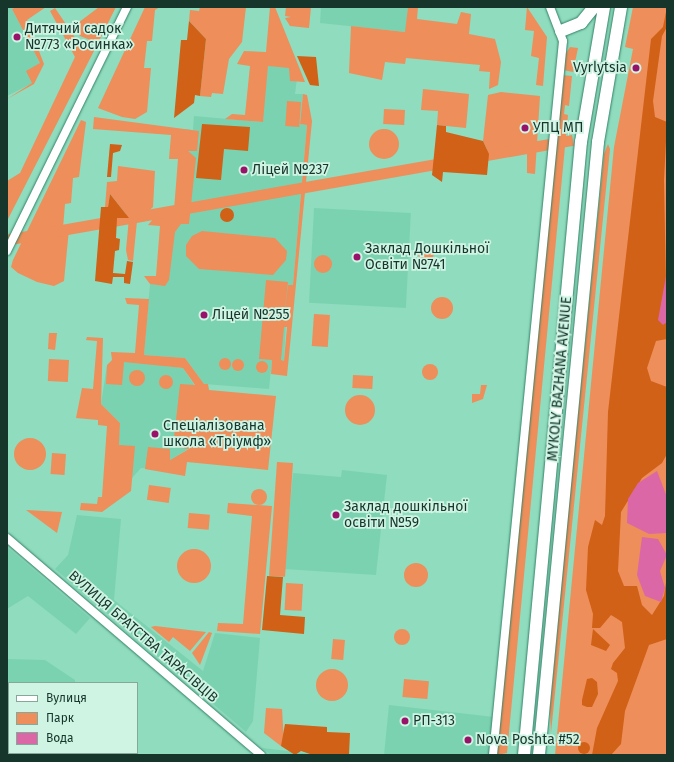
<!DOCTYPE html>
<html>
<head>
<meta charset="utf-8">
<style>
  body { margin:0 }
  #map { position:relative; width:674px; height:762px; overflow:hidden; background:#8fdcbe; font-family:"Fira Sans",sans-serif }
  div>[style] { position:absolute }
  [style*='--x'] { left:calc(var(--x)*1px); top:calc(var(--y)*1px); width:calc(var(--w)*1px); rotate:calc(var(--a)*1deg) }
  .built>* { inset:0; background:#7bd2b1; transform-origin:0 0 }
  .green>* { inset:0; background:#ee8e5a; transform-origin:0 0 }
  .round { border-radius:50% }
  .forest>* { inset:0; background:#d06116 }
  .water>* { inset:0; background:#db67a7 }
  .roads { filter:drop-shadow(0 0 1px #338167) drop-shadow(0 0 1px #338167) }
  .minor>* { height:8px; margin:-4px; padding:0 4px; transform-origin:4px; border-radius:4px; background:#fff }
  .highway>* { height:12px; margin:-6px; padding:0 6px; transform-origin:6px; border-radius:6px; background:#fff }
  .dots>* { width:11px; height:11px; translate:-50% -50%; box-sizing:border-box; border:2px solid #cff4e4; border-radius:50% }
  span { translate:-50% -50%; white-space:nowrap; text-align:center; line-height:1.15; -webkit-text-stroke:3.5px #cff4e4; paint-order:stroke }
  .poi-label { font-size:14px; color:#16362b }
  .left { translate:0 -50%; text-align:left }
  .right { translate:-100% -50%; text-align:right }
  .street-label { font-size:14px; color:#16362b }
  .frame { position:absolute; inset:0; border:8px solid #16362b; pointer-events:none }
  .legend { position:absolute; left:8px; top:682px; width:130px; height:72px; box-sizing:border-box; background:#cff4e4; border:1px solid #85a89a; margin:0; padding:5px 7px; list-style:none; font-size:12px; color:#16362b }
  .legend li { display:flex; align-items:center; gap:8px; height:20px }
  .legend b { width:20px; border:1px solid #85a89a }
</style>
</head>
<body>
<div id="map">
  <div class="built">
    <div style="clip-path:polygon(7px 7px,16px 7px,12px 9px,40px 63px,33px 83px,7px 96px)"></div>
    <div style="clip-path:polygon(321px 7px,408px 7px,406px 32px,320px 23px)"></div>
    <div style="clip-path:polygon(268px 63px,291px 65px,297px 78px,295px 94px,303px 94px,300px 124px,307px 125px,293px 285px,288px 285px,284px 361px,272px 360px,269px 389px,204px 384px,185px 358px,144px 355px,150px 284px,165px 285px,170px 227px,179px 221px,185px 129px,193px 130px,194px 116px,262px 122px)"></div>
    <div style="left:314px;top:208px;width:97px;height:95px;rotate:3deg"></div>
    <div style="clip-path:polygon(124px 361px,183px 368px,195px 386px,190px 448px,155px 469px,141px 468px,122px 489px,115px 489px,120px 423px,101px 404px,107px 365px)"></div>
    <div style="clip-path:polygon(342px 470px,387px 475px,376px 575px,284px 569px,293px 473px,341px 477px)"></div>
    <div style="clip-path:polygon(77px 515px,121px 519px,114px 600px,203px 671px,215px 633px,260px 638px,253px 721px,246px 732px,55px 569px,68px 555px)"></div>
    <div style="clip-path:polygon(7px 547px,90px 618px,76px 634px,28px 596px,7px 609px)"></div>
    <div style="clip-path:polygon(7px 659px,45px 660px,75px 680px,75px 683px,9px 683px,9px 734px)"></div>
    <div style="clip-path:polygon(389px 705px,494px 717px,490px 755px,384px 755px)"></div>
    <div style="clip-path:polygon(7px 745px,9px 753px,112px 755px,7px 755px)"></div>
    <div style="clip-path:polygon(262px 748px,322px 755px,271px 755px)"></div>
  </div>
  <div class="green">
    <div style="clip-path:polygon(16px 7px,46px 7px,27px 20px,44px 64px,34px 84px,7px 99px,32px 83px,26px 71px,40px 63px,12px 9px)"></div>
    <div style="clip-path:polygon(99px 7px,116px 7px,98px 43px,80px 36px,74px 26px)"></div>
    <div style="clip-path:polygon(145px 7px,160px 7px,155px 10px,152px 41px,147px 41px,144px 68px,151px 68px,147px 112px,135px 119px,122px 117px,98px 108px)"></div>
    <div style="clip-path:polygon(200px 7px,246px 7px,242px 42px,229px 59px,223px 94px,212px 93px,211px 97px,200px 96px,206px 39px,189px 21px,190px 10px,199px 11px)"></div>
    <div style="clip-path:polygon(270px 7px,275px 7px,305px 82px,290px 81px,289px 68px,268px 66px,263px 122px,225px 119px,232px 114px,245px 115px,250px 66px,237px 64px,244px 51px,266px 52px)"></div>
    <div style="clip-path:polygon(286px 7px,311px 7px,309px 28px,290px 26px,285px 18px,291px 17px,285px 16px)"></div>
    <div style="clip-path:polygon(408px 7px,418px 7px,417px 19px,457px 24px,461px 12px,471px 14px,469px 34px,495px 39px,501px 62px,498px 85px,489px 89px,490px 72px,479px 71px,480px 65px,406px 58px,405px 64px,385px 62px,382px 80px,349px 73px,351px 26px,405px 32px)"></div>
    <div style="clip-path:polygon(527px 7px,547px 37px,543px 86px,536px 85px,539px 58px,531px 56px,534px 31px,525px 30px)"></div>
    <div style="clip-path:polygon(633px 7px,667px 7px,667px 755px,555px 755px,614px 147px,633px 49px,625px 47px)"></div>
    <div style="clip-path:polygon(55px 8px,78px 42px,95px 49px,7px 221px,7px 181px,20px 173px,75px 57px,50px 11px)"></div>
    <div style="clip-path:polygon(570px 47px,578px 48px,573px 72px,563px 70px,563px 58px)"></div>
    <div style="clip-path:polygon(562px 75px,572px 76px,569px 106px,565px 105px,564px 114px,568px 115px,507px 753px,497px 755px)"></div>
    <div style="clip-path:polygon(423px 89px,469px 94px,466px 128px,437px 125px,438px 111px,421px 110px)"></div>
    <div style="clip-path:polygon(501px 92px,540px 96px,535px 174px,527px 173px,527px 152px,489px 154px,483px 141px,488px 95px)"></div>
    <div style="clip-path:polygon(evenodd,303px 94px,307px 95px,312px 121px,287px 376px,271px 374px,272px 360px,259px 359px,266px 280px,288px 282px,283px 327px,288px 285px,293px 285px,307px 125px,300px 124px,303px 94px,284px 327px,287px 327px,284px 361px,281px 360px,284px 327px)"></div>
    <div style="left:287px;top:101px;width:14px;height:25px;rotate:4deg"></div>
    <div style="left:384px;top:109px;width:21px;height:15px;rotate:3deg"></div>
    <div style="clip-path:polygon(94px 117px,199px 131px,197px 151px,188px 151px,196px 158px,189px 224px,181px 224px,175px 232px,169px 280px,165px 286px,150px 284px,144px 276px,156px 276px,160px 226px,148px 225px,162px 209px,174px 210px,178px 159px,169px 159px,171px 135px,93px 129px)"></div>
    <div style="clip-path:polygon(81px 120px,86px 122px,79px 177px,73px 178px,71px 203px,65px 204px,63px 228px,69px 229px,64px 281px,54px 286px,37px 282px,18px 273px,11px 267px,13px 260px)"></div>
    <div class="round" style="left:369px;top:129px;width:30px;height:30px"></div>
    <div style="left:572px;top:135px;width:11px;height:623px;rotate:80deg"></div>
    <div style="clip-path:polygon(608px 144px,610px 149px,551px 733px,550px 708px,567px 525px,604px 154px)"></div>
    <div style="clip-path:polygon(118px 166px,155px 171px,153px 207px,137px 221px,133px 261px,128px 260px,126px 250px,129px 218px,110px 194px,108px 207px,105px 207px,107px 182px,117px 181px)"></div>
    <div style="clip-path:polygon(202px 231px,275px 238px,287px 251px,286px 260px,273px 275px,199px 269px,186px 256px,186px 245px,192px 236px)"></div>
    <div class="round" style="left:418px;top:245px;width:16px;height:16px"></div>
    <div class="round" style="left:314px;top:255px;width:18px;height:18px"></div>
    <div class="round" style="left:431px;top:297px;width:22px;height:22px"></div>
    <div style="clip-path:polygon(125px 298px,149px 299px,144px 355px,185px 358px,204px 384px,208px 384px,209px 390px,276px 396px,268px 470px,187px 462px,185px 476px,145px 469px,148px 447px,170px 449px,170px 460px,189px 449px,173px 447px,180px 384px,195px 385px,183px 368px,124px 362px,122px 385px,106px 384px,107px 365px,112px 360px,111px 352px,135px 353px,139px 305px,127px 304px)"></div>
    <div style="left:314px;top:314px;width:16px;height:32px;rotate:4deg"></div>
    <div style="clip-path:polygon(49px 333px,57px 333px,55px 350px,48px 349px)"></div>
    <div style="clip-path:polygon(87px 337px,103px 338px,101px 404px,120px 423px,119px 445px,135px 446px,131px 491px,102px 512px,80px 510px,81px 503px,97px 504px,98px 497px,102px 497px,107px 426px,98px 425px,98px 420px,76px 418px,82px 388px,93px 389px,97px 341px,86px 340px)"></div>
    <div class="round" style="left:219px;top:358px;width:12px;height:12px"></div>
    <div style="left:49px;top:359px;width:20px;height:22px;rotate:3deg"></div>
    <div class="round" style="left:232px;top:359px;width:12px;height:12px"></div>
    <div class="round" style="left:256px;top:361px;width:12px;height:12px"></div>
    <div class="round" style="left:422px;top:364px;width:16px;height:16px"></div>
    <div class="round" style="left:129px;top:370px;width:16px;height:16px"></div>
    <div class="round" style="left:159px;top:375px;width:14px;height:14px"></div>
    <div style="left:353px;top:375px;width:20px;height:13px;rotate:3deg"></div>
    <div style="clip-path:polygon(481px 385px,487px 385px,483px 399px,472px 403px,472px 394px,480px 394px)"></div>
    <div class="round" style="left:345px;top:395px;width:30px;height:30px"></div>
    <div class="round" style="left:14px;top:438px;width:32px;height:32px"></div>
    <div style="left:52px;top:453px;width:14px;height:21px;rotate:4deg"></div>
    <div style="left:277px;top:462px;width:16px;height:114px;rotate:4deg"></div>
    <div style="left:149px;top:485px;width:22px;height:15px;rotate:8deg"></div>
    <div class="round" style="left:251px;top:489px;width:16px;height:16px"></div>
    <div style="clip-path:polygon(228px 503px,272px 506px,260px 634px,217px 631px,218px 623px,243px 624px,252px 516px,227px 513px)"></div>
    <div style="clip-path:polygon(26px 510px,62px 512px,57px 533px)"></div>
    <div style="left:189px;top:513px;width:21px;height:15px;rotate:5deg"></div>
    <div class="round" style="left:177px;top:549px;width:34px;height:34px"></div>
    <div class="round" style="left:404px;top:563px;width:24px;height:24px"></div>
    <div style="left:286px;top:583px;width:17px;height:27px;rotate:3deg"></div>
    <div style="clip-path:polygon(151px 627px,155px 626px,206px 632px,190px 651px,173px 637px,169px 642px)"></div>
    <div class="round" style="left:394px;top:629px;width:16px;height:16px"></div>
    <div style="clip-path:polygon(209px 632px,212px 633px,200px 665px,192px 653px)"></div>
    <div style="left:333px;top:639px;width:12px;height:20px;rotate:5deg"></div>
    <div class="round" style="left:316px;top:669px;width:32px;height:32px"></div>
    <div style="left:404px;top:679px;width:25px;height:18px;rotate:5deg"></div>
    <div style="clip-path:polygon(266px 708px,282px 709px,284px 743px,281px 746px,264px 733px)"></div>
  </div>
  <div class="forest">
    <div style="clip-path:polygon(667px 7px,667px 27px,662px 36px,653px 101px,655px 117px,667px 122px,664px 180px,667px 339px,656px 341px,647px 368px,651px 381px,667px 387px,667px 454px,662px 463px,642px 478px,621px 512px,618px 571px,624px 586px,637px 586px,642px 605px,652px 615px,664px 596px,667px 576px,667px 639px,649px 645px,625px 711px,621px 744px,611px 755px,592px 755px,597px 728px,618px 681px,617px 673px,611px 669px,613px 663px,625px 648px,622px 622px,616px 618px,611px 615px,600px 628px,592px 628px,593px 614px,586px 590px,588px 547px,595px 520px,602px 525px,605px 516px,608px 412px,651px 39px,663px 27px)"></div>
    <div style="clip-path:polygon(189px 21px,206px 39px,200px 96px,195px 95px,194px 103px,174px 118px,181px 40px,187px 40px)"></div>
    <div style="clip-path:polygon(297px 56px,316px 57px,319px 86px,310px 85px)"></div>
    <div style="clip-path:polygon(202px 124px,250px 127px,248px 151px,224px 149px,221px 180px,196px 178px)"></div>
    <div style="clip-path:polygon(437px 125px,446px 126px,446px 132px,483px 141px,489px 154px,487px 175px,443px 172px,442px 182px,432px 175px)"></div>
    <div style="clip-path:polygon(110px 144px,122px 145px,120px 151px,113px 153px,111px 177px,107px 177px)"></div>
    <div style="clip-path:polygon(110px 194px,129px 218px,117px 218px,116px 238px,120px 239px,119px 250px,115px 251px,113px 273px,125px 274px,127px 261px,133px 262px,130px 284px,124px 283px,124px 277px,113px 277px,112px 284px,95px 281px,101px 207px,108px 207px)"></div>
    <div class="round" style="left:220px;top:208px;width:14px;height:14px"></div>
    <div style="clip-path:polygon(267px 576px,283px 577px,280px 615px,305px 617px,304px 634px,262px 630px)"></div>
    <div style="clip-path:polygon(593px 629px,610px 645px,606px 651px,591px 645px)"></div>
    <div style="clip-path:polygon(592px 678px,597px 682px,598px 694px,592px 707px,587px 707px,582px 705px,582px 700px,587px 679px)"></div>
    <div style="clip-path:polygon(285px 724px,327px 727px,327px 732px,350px 733px,349px 755px,313px 755px,301px 751px,295px 755px,281px 746px)"></div>
    <div class="round" style="left:578px;top:742px;width:12px;height:12px"></div>
  </div>
  <div class="water">
    <div style="clip-path:polygon(666px 276px,667px 322px,663px 325px,658px 320px)"></div>
    <div style="clip-path:polygon(657px 471px,667px 497px,667px 533px,649px 534px,627px 523px,628px 499px,638px 483px)"></div>
    <div style="clip-path:polygon(642px 537px,658px 539px,667px 555px,660px 571px,665px 588px,661px 602px,645px 596px,637px 575px)"></div>
  </div>
  <div class="roads">
    <div class="minor">
      <div style="--x:7;--y:251;--w:272;--a:-63.8"></div>
      <div style="--x:7;--y:538;--w:334;--a:40.5"></div>
      <div style="--x:493;--y:755;--w:717;--a:-84.4"></div>
      <div style="--x:563;--y:41;--w:36;--a:-111"></div>
    </div>
    <div class="highway">
      <div style="--x:561;--y:31;--w:22;--a:-22"></div>
      <div style="--x:581;--y:23;--w:21;--a:-51"></div>
      <div style="--x:524;--y:755;--w:616;--a:-84.69"></div>
      <div style="--x:581;--y:142;--w:137;--a:-80.3"></div>
      <div style="--x:539;--y:755;--w:616;--a:-84.5"></div>
      <div style="--x:598;--y:142;--w:137;--a:-80.3"></div>
    </div>
  </div>
  <div class="dots">
    <div style="left:17px;top:37px;background:#971268"></div>
    <div style="left:636px;top:68px;background:#971268"></div>
    <div style="left:525px;top:128px;background:#971268"></div>
    <div style="left:244px;top:170px;background:#971268"></div>
    <div style="left:357px;top:257px;background:#971268"></div>
    <div style="left:204px;top:315px;background:#971268"></div>
    <div style="left:155px;top:434px;background:#971268"></div>
    <div style="left:336px;top:515px;background:#971268"></div>
    <div style="left:405px;top:721px;background:#971268"></div>
    <div style="left:468px;top:740px;background:#971268"></div>
  </div>
  <div class="poi-label">
    <span class="left" style="left:25px;top:37px">Дитячий садок<br>№773 «Росинка»</span>
    <span class="right" style="left:627px;top:68px">Vyrlytsia</span>
    <span class="left" style="left:533px;top:128px">УПЦ МП</span>
    <span class="left" style="left:252px;top:170px">Ліцей №237</span>
    <span class="left" style="left:365px;top:257px">Заклад Дошкільної<br>Освіти №741</span>
    <span class="left" style="left:212px;top:315px">Ліцей №255</span>
    <span class="left" style="left:163px;top:434px">Спеціалізована<br>школа «Тріумф»</span>
    <span class="left" style="left:344px;top:515px">Заклад дошкільної<br>освіти №59</span>
    <span class="left" style="left:413px;top:721px">РП-313</span>
    <span class="left" style="left:476px;top:740px">Nova Poshta #52</span>
  </div>
  <div class="street-label">
    <span style="left:560px;top:379px;rotate:-85deg">MYKOLY BAZHANA AVENUE</span>
    <span style="left:143px;top:637px;rotate:41deg">ВУЛИЦЯ БРАТСТВА ТАРАСІВЦІВ</span>
  </div>
  <div class="frame"></div>
  <ul class="legend">
  <li><b style="height:5px;background:#fff"></b>Вулиця</li>
  <li><b style="height:11px;background:#ee8e5a"></b>Парк</li>
  <li><b style="height:11px;background:#db67a7"></b>Вода</li>
  </ul>
</div>
</body>
</html>
